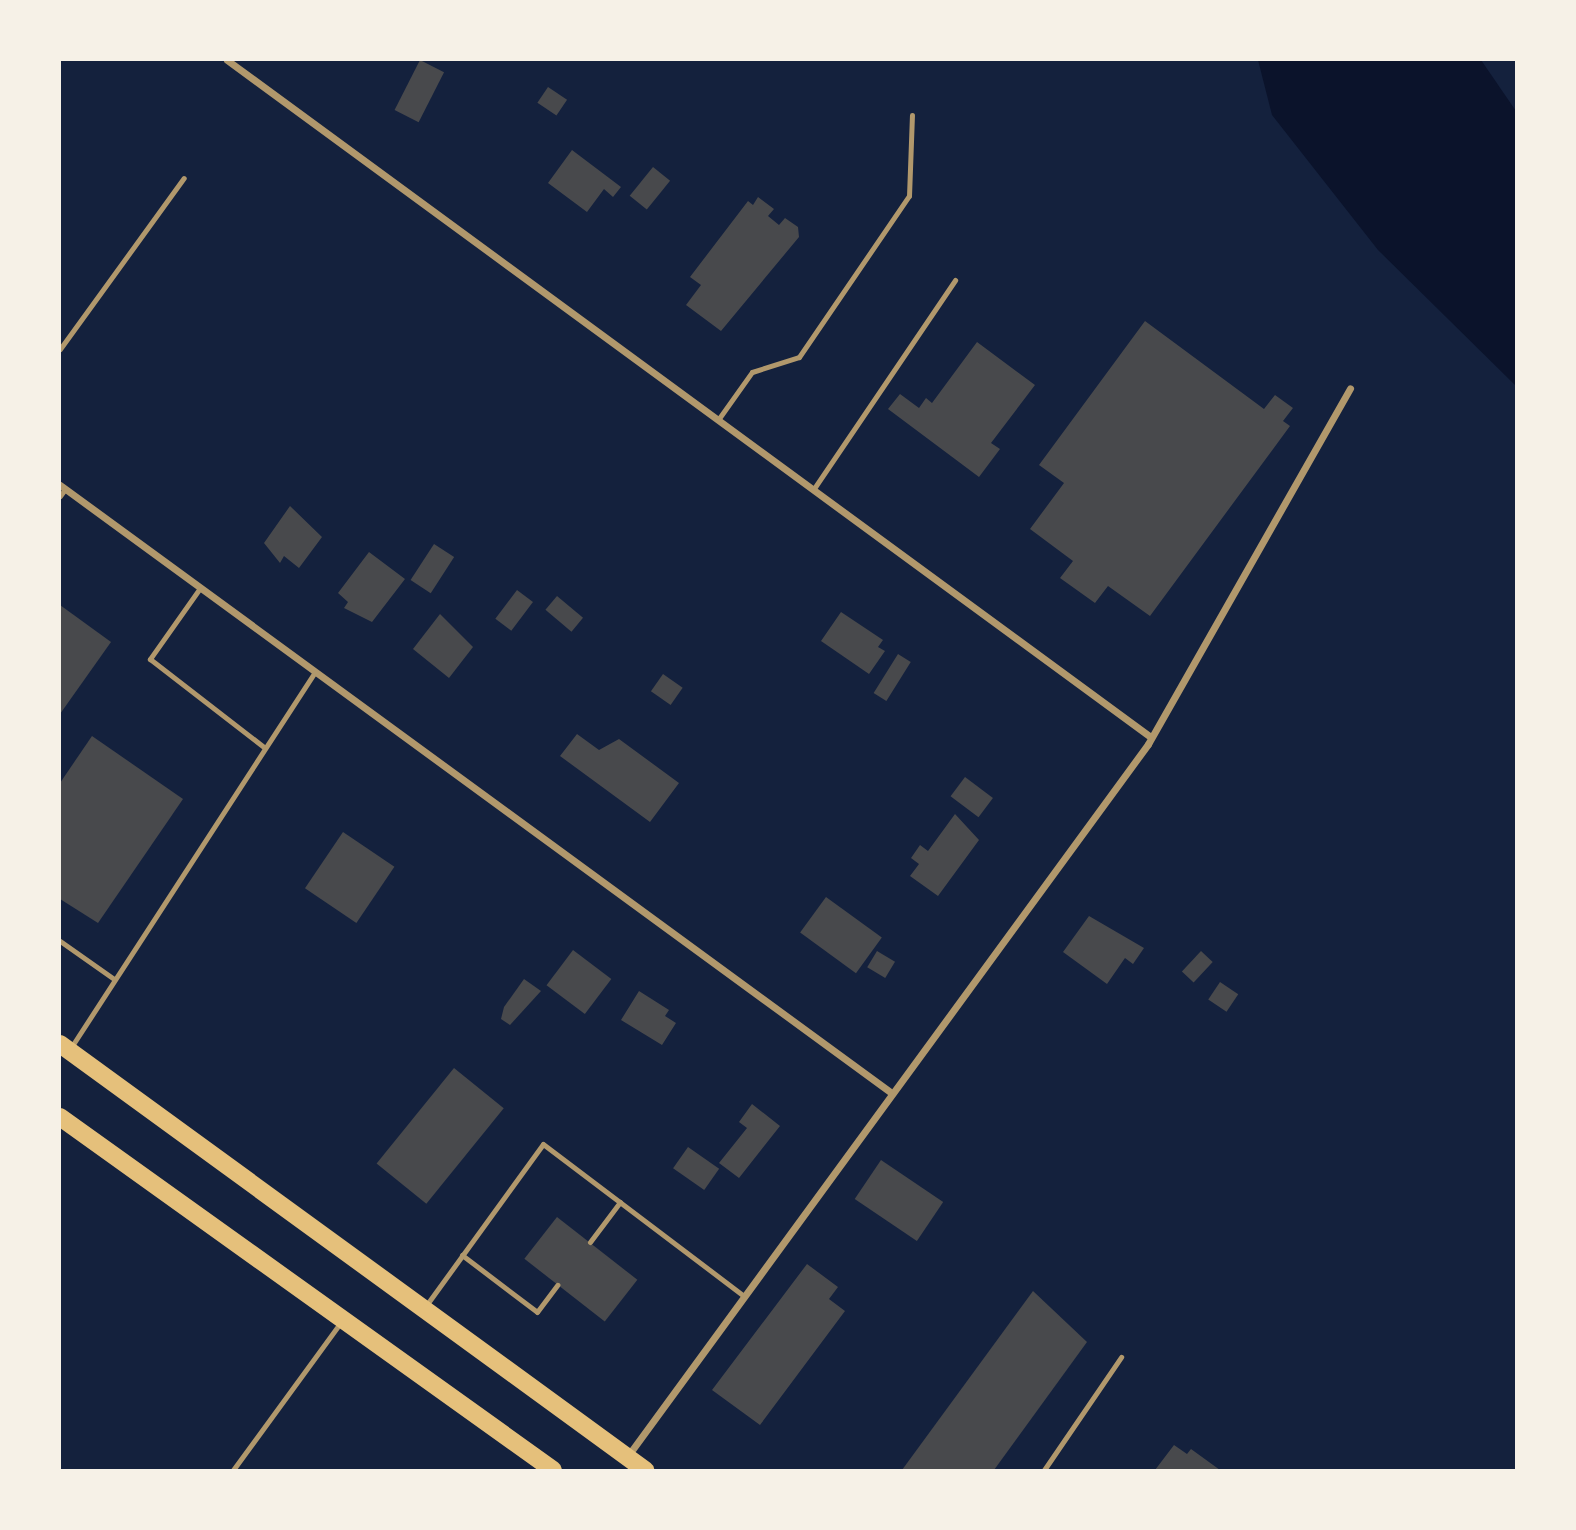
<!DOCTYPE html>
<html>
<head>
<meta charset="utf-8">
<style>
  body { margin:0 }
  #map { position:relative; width:1576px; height:1530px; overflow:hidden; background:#14213d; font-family:Inter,sans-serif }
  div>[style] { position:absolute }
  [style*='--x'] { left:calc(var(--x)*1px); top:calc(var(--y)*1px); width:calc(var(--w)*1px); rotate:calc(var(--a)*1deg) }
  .water>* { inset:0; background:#0b132b }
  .building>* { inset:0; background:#48494c; transform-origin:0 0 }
  .service>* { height:5px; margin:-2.5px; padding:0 2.5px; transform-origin:2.5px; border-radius:2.5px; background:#b1986c }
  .minor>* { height:7px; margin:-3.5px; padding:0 3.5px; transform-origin:3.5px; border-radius:3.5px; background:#b1986c }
  .primary>* { height:18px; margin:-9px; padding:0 9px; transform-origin:9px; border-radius:9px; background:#e5c07b }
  span { translate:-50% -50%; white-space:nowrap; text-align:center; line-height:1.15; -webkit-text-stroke:5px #f6f1e7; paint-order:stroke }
  .frame { position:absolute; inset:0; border:61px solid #f6f1e7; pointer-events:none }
</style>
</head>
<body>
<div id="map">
  <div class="water">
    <div style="clip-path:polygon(1258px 60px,1481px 60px,1516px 111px,1516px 386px,1378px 250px,1272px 115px)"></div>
  </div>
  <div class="building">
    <div style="left:420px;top:60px;width:27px;height:56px;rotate:27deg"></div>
    <div style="left:548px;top:87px;width:23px;height:19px;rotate:34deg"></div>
    <div style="clip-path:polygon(572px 150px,621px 187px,613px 197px,604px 189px,587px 212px,548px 183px)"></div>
    <div style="left:653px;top:167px;width:22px;height:37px;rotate:39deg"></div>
    <div style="clip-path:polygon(758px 197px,774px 209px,768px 216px,779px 225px,785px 218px,798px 227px,799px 237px,721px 331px,686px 305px,701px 285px,690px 277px,748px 201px,753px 205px)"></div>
    <div style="clip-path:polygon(1145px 321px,1264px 409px,1275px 395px,1293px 408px,1283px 421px,1290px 426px,1150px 616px,1108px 586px,1095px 603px,1060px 578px,1073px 561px,1030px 529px,1064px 483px,1039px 465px)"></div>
    <div style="clip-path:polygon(977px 342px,1035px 385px,991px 443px,1000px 449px,979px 477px,888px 409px,900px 394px,919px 408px,926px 398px,932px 403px)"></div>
    <div style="clip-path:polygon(290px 506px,322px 537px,299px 568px,284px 556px,280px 563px,264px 543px)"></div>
    <div style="left:434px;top:544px;width:24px;height:43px;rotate:33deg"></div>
    <div style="clip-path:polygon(369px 552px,405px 579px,372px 622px,344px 608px,348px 602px,338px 593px)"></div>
    <div style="left:517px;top:590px;width:20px;height:36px;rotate:37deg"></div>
    <div style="left:557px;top:596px;width:34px;height:18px;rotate:40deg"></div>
    <div style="clip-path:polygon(60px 605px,111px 642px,60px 714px)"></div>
    <div style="clip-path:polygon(841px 612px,883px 640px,878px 647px,885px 651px,869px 674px,821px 641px)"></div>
    <div style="clip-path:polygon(440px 614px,473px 647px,449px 678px,413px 649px)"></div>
    <div style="left:898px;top:654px;width:15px;height:46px;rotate:32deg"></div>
    <div style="left:663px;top:674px;width:24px;height:21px;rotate:35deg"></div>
    <div style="clip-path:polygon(577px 734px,599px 750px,619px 739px,679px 783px,650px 822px,560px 756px)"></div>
    <div style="clip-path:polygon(92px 736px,183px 799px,98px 923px,60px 899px,60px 783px)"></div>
    <div style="left:965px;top:777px;width:35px;height:24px;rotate:37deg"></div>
    <div style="clip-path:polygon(955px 814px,979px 840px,938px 896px,910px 876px,919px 864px,911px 858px,920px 845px,928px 851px)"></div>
    <div style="left:343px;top:832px;width:62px;height:68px;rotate:34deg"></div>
    <div style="left:826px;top:897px;width:69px;height:44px;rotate:36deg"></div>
    <div style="clip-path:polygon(1089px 916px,1144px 948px,1133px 964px,1125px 958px,1107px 984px,1063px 952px)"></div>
    <div style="left:573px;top:950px;width:48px;height:44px;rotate:37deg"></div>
    <div style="left:877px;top:951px;width:21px;height:19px;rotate:31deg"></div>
    <div style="left:1201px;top:951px;width:16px;height:28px;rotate:43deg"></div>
    <div style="clip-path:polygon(524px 979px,541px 991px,510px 1025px,501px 1019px,504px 1007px)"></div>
    <div style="left:1220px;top:982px;width:22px;height:21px;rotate:34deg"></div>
    <div style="clip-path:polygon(639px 991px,669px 1010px,665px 1016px,676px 1023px,662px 1045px,621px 1020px)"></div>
    <div style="left:454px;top:1068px;width:64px;height:123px;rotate:39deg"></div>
    <div style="clip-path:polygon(752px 1104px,780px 1126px,739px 1178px,719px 1163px,747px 1128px,739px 1122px)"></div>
    <div style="left:688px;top:1147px;width:38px;height:26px;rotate:35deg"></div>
    <div style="left:881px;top:1160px;width:75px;height:47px;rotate:34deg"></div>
    <div style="left:557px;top:1217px;width:102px;height:53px;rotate:38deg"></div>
    <div style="clip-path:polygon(807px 1264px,838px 1287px,829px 1299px,845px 1311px,760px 1425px,712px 1390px)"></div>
    <div style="clip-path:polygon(1033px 1291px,1087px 1342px,994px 1470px,902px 1470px)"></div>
    <div style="clip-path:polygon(1174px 1445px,1187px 1454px,1191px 1449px,1220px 1470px,1155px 1470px)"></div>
  </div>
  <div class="service">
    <div style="--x:60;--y:349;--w:211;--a:-54.1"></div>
    <div style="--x:720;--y:417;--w:55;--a:-54.6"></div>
    <div style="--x:752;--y:372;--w:49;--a:-17.7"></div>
    <div style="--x:799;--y:357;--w:195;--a:-55.7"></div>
    <div style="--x:909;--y:196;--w:81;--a:-87.9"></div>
    <div style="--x:815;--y:487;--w:250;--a:-55.9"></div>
    <div style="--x:60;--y:496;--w:9;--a:-54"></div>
    <div style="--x:200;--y:588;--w:87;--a:125.2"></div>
    <div style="--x:150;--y:659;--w:145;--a:37.7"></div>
    <div style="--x:60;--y:941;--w:66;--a:35.1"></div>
    <div style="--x:70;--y:1049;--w:448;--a:-57"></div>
    <div style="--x:590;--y:1242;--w:50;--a:-53.1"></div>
    <div style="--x:462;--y:1255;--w:94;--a:37.2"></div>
    <div style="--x:537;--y:1312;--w:34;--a:-53"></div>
    <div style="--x:425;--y:1307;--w:201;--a:-54.1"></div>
    <div style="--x:543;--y:1144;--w:251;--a:37.1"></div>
    <div style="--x:233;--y:1470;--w:182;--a:-53.9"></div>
    <div style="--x:1044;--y:1470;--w:137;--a:-55.7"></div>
  </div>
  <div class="minor">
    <div style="--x:227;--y:60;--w:1142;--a:36.24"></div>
    <div style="--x:60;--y:485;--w:1027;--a:36.17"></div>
    <div style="--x:627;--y:1457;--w:883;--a:-53.84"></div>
    <div style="--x:1148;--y:744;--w:409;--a:-60.4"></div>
  </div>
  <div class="primary">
    <div style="--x:60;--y:1044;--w:724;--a:36.06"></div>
    <div style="--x:60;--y:1117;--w:606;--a:35.6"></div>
  </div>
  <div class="frame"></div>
</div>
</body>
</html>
